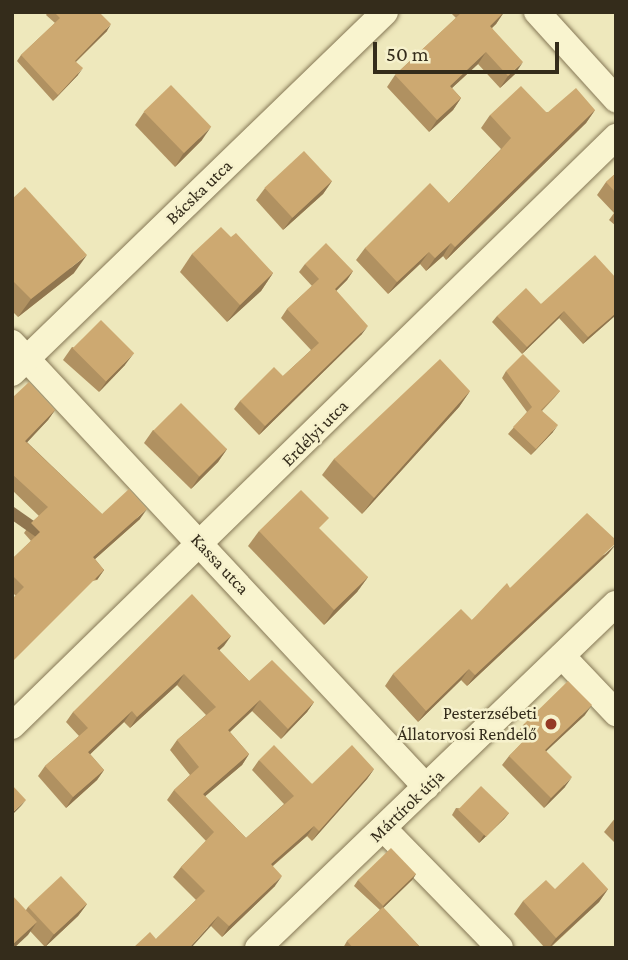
<!DOCTYPE html>
<html>
<head>
<meta charset="utf-8">
<style>
  body { margin:0 }
  #map { position:relative; width:628px; height:960px; overflow:hidden; background:#eee8bc; font-family:"Crimson Pro",serif }
  div>[style] { position:absolute }
  [style*='--x'] { left:calc(var(--x)*1px); top:calc(var(--y)*1px); width:calc(var(--w)*1px); rotate:calc(var(--a)*1deg) }
  .roads { filter:drop-shadow(0 0 2px #867856) drop-shadow(0 0 2px #867856) }
  .minor>* { height:26px; margin:-13px; padding:0 13px; transform-origin:13px; border-radius:13px; background:#f9f4cf }
  .wall>* { inset:0; background:#b09161 }
  .shaded-wall>* { inset:0; background:#90764f; transform-origin:0 0 }
  .building>* { inset:0; background:#cda971; transform-origin:0 0 }
  .dots>* { width:19px; height:19px; translate:-50% -50%; box-sizing:border-box; border:4px solid #f6f1cc; border-radius:50% }
  span { translate:-50% -50%; white-space:nowrap; text-align:center; line-height:1.15; -webkit-text-stroke:5px #f6f1cc; paint-order:stroke }
  .street-label { font-size:18px; color:#342c1b }
  .poi-label { font-size:18px; color:#342c1b }
  .right { translate:-100% -50%; text-align:right }
  .frame { position:absolute; inset:0; border:14px solid #342c1b; pointer-events:none }
  .scale { position:absolute; left:373px; top:42px; width:186px; height:32px; box-sizing:border-box; border:4px solid #342c1b; border-top:0; padding-left:9px; font-size:21px; line-height:24px; white-space:nowrap; color:#342c1b; -webkit-text-stroke:5px #f6f1cc; paint-order:stroke }
</style>
</head>
<body>
<div id="map">
  <div class="roads">
    <div class="minor">
      <div style="--x:537;--y:12;--w:118;--a:47.8"></div>
      <div style="--x:12;--y:343;--w:607;--a:47"></div>
      <div style="--x:12;--y:373;--w:519;--a:-44.06"></div>
      <div style="--x:562;--y:656;--w:79;--a:46.5"></div>
      <div style="--x:12;--y:726;--w:844;--a:-44.28"></div>
      <div style="--x:384;--y:829;--w:166;--a:45.7"></div>
      <div style="--x:258;--y:948;--w:496;--a:-43.9"></div>
    </div>
  </div>
  <div class="wall">
    <div style="clip-path:polygon(48px 12px,99px 12px,107px 31px,76px 62px,78px 75px,53px 101px,17px 61px,21px 55px,55px 23px,46px 15px)"></div>
    <div style="clip-path:polygon(450px 12px,504px 12px,496px 24px,492px 28px,515px 74px,500px 88px,478px 64px,452px 88px,461px 98px,453px 110px,429px 132px,387px 87px,395px 75px,456px 18px)"></div>
    <div style="clip-path:polygon(595px 110px,586px 123px,446px 260px,443px 256px,426px 271px,420px 264px,388px 294px,356px 260px,365px 248px,449px 203px,501px 149px,481px 128px,490px 115px)"></div>
    <div style="clip-path:polygon(144px 112px,202px 140px,175px 167px,135px 125px)"></div>
    <div style="clip-path:polygon(616px 173px,616px 226px,609px 220px,614px 213px,597px 195px,606px 182px)"></div>
    <div style="clip-path:polygon(332px 181px,323px 194px,283px 230px,256px 200px,265px 188px)"></div>
    <div style="clip-path:polygon(12px 199px,74px 273px,18px 317px,12px 311px)"></div>
    <div style="clip-path:polygon(231px 237px,273px 273px,261px 291px,227px 322px,180px 272px,192px 254px)"></div>
    <div style="clip-path:polygon(305px 264px,353px 271px,347px 280px,336px 291px,362px 334px,259px 435px,234px 409px,240px 401px,283px 376px,311px 350px,281px 318px,287px 309px,312px 286px,299px 272px)"></div>
    <div style="clip-path:polygon(616px 278px,616px 315px,583px 344px,559px 318px,522px 354px,492px 322px,497px 316px,541px 304px)"></div>
    <div style="clip-path:polygon(72px 347px,125px 365px,99px 392px,63px 360px)"></div>
    <div style="clip-path:polygon(506px 371px,560px 391px,555px 397px,542px 411px,553px 432px,531px 455px,508px 434px,527px 412px,502px 378px)"></div>
    <div style="clip-path:polygon(470px 391px,459px 407px,362px 514px,322px 475px,334px 459px)"></div>
    <div style="clip-path:polygon(12px 398px,55px 410px,48px 420px,27px 442px,102px 514px,140px 519px,95px 559px,104px 570px,97px 580px,16px 596px,12px 592px,12px 559px,31px 541px,24px 533px,31px 523px,39px 516px,12px 490px)"></div>
    <div style="clip-path:polygon(153px 430px,227px 449px,218px 462px,191px 489px,144px 443px)"></div>
    <div style="clip-path:polygon(259px 531px,368px 577px,357px 592px,324px 625px,248px 546px)"></div>
    <div style="clip-path:polygon(609px 553px,467px 686px,461px 680px,418px 722px,385px 686px,393px 674px,472px 620px,510px 588px)"></div>
    <div style="clip-path:polygon(231px 636px,219px 650px,249px 681px,314px 702px,307px 712px,281px 739px,252px 711px,230px 732px,249px 754px,242px 765px,205px 796px,246px 838px,284px 804px,252px 770px,259px 760px,312px 784px,374px 769px,367px 779px,312px 841px,307px 836px,273px 866px,275px 886px,222px 937px,211px 926px,156px 939px,196px 900px,173px 877px,181px 867px,206px 841px,167px 800px,174px 790px,190px 775px,170px 750px,177px 740px,206px 715px,177px 685px,130px 728px,124px 722px,90px 754px,104px 770px,97px 780px,66px 808px,38px 776px,45px 766px,79px 736px,66px 722px,73px 712px)"></div>
    <div style="clip-path:polygon(585px 715px,546px 751px,565px 787px,544px 808px,502px 765px,509px 756px,524px 741px,517px 733px,524px 724px)"></div>
    <div style="clip-path:polygon(456px 808px,509px 813px,504px 819px,479px 843px,452px 815px)"></div>
    <div style="clip-path:polygon(616px 817px,616px 844px,604px 832px)"></div>
    <div style="clip-path:polygon(416px 874px,412px 880px,383px 908px,421px 948px,343px 948px,347px 941px,380px 910px,354px 886px,358px 880px)"></div>
    <div style="clip-path:polygon(555px 889px,608px 889px,599px 902px,550px 948px,545px 948px,514px 914px,523px 901px)"></div>
    <div style="clip-path:polygon(87px 904px,78px 916px,45px 947px,30px 931px,14px 948px,12px 948px,26px 910px,28px 907px)"></div>
  </div>
  <div class="shaded-wall">
    <div style="clip-path:polygon(504px 12px,496px 24px,481px 38px,490px 26px)"></div>
    <div style="clip-path:polygon(111px 24px,107px 31px,70px 67px,75px 61px)"></div>
    <div style="clip-path:polygon(486px 52px,478px 64px,441px 98px,450px 86px)"></div>
    <div style="clip-path:polygon(523px 62px,515px 74px,500px 88px,508px 76px)"></div>
    <div style="clip-path:polygon(83px 68px,78px 75px,53px 101px,58px 95px)"></div>
    <div style="clip-path:polygon(461px 98px,453px 110px,429px 132px,437px 120px)"></div>
    <div style="clip-path:polygon(595px 110px,586px 123px,446px 260px,455px 247px)"></div>
    <div style="clip-path:polygon(211px 127px,202px 140px,175px 167px,183px 154px)"></div>
    <div style="clip-path:polygon(332px 181px,323px 194px,283px 230px,292px 218px)"></div>
    <div style="clip-path:polygon(451px 243px,443px 256px,426px 271px,435px 258px)"></div>
    <div style="clip-path:polygon(429px 252px,420px 264px,388px 294px,397px 282px)"></div>
    <div style="clip-path:polygon(87px 255px,74px 273px,18px 317px,31px 299px)"></div>
    <div style="clip-path:polygon(353px 271px,347px 280px,329px 298px,335px 289px)"></div>
    <div style="clip-path:polygon(273px 273px,261px 291px,227px 322px,240px 305px)"></div>
    <div style="clip-path:polygon(564px 311px,559px 318px,522px 354px,527px 347px)"></div>
    <div style="clip-path:polygon(616px 313px,616px 315px,583px 344px,588px 337px)"></div>
    <div style="clip-path:polygon(368px 326px,362px 334px,259px 435px,265px 426px)"></div>
    <div style="clip-path:polygon(134px 353px,125px 365px,99px 392px,108px 379px)"></div>
    <div style="clip-path:polygon(470px 391px,459px 407px,362px 514px,374px 498px)"></div>
    <div style="clip-path:polygon(55px 410px,48px 420px,19px 451px,25px 441px)"></div>
    <div style="clip-path:polygon(558px 425px,553px 432px,531px 455px,536px 449px)"></div>
    <div style="clip-path:polygon(227px 449px,218px 462px,191px 489px,199px 477px)"></div>
    <div style="clip-path:polygon(147px 509px,140px 519px,86px 567px,93px 557px)"></div>
    <div style="clip-path:polygon(616px 544px,609px 553px,467px 686px,475px 675px)"></div>
    <div style="left:104px;top:570px;width:12px;height:130px;rotate:125deg"></div>
    <div style="clip-path:polygon(368px 577px,357px 592px,324px 625px,334px 610px)"></div>
    <div style="clip-path:polygon(231px 636px,224px 646px,210px 659px,217px 648px)"></div>
    <div style="clip-path:polygon(469px 669px,461px 680px,418px 722px,426px 711px)"></div>
    <div style="clip-path:polygon(184px 674px,177px 685px,130px 728px,137px 717px)"></div>
    <div style="clip-path:polygon(260px 700px,252px 711px,221px 740px,228px 730px)"></div>
    <div style="clip-path:polygon(314px 702px,307px 712px,281px 739px,288px 729px)"></div>
    <div style="clip-path:polygon(592px 705px,585px 715px,538px 759px,545px 750px)"></div>
    <div style="clip-path:polygon(132px 711px,124px 722px,81px 763px,88px 752px)"></div>
    <div style="clip-path:polygon(249px 754px,242px 765px,196px 804px,203px 794px)"></div>
    <div style="clip-path:polygon(374px 769px,367px 779px,312px 841px,319px 831px)"></div>
    <div style="clip-path:polygon(104px 770px,97px 780px,66px 808px,73px 797px)"></div>
    <div style="clip-path:polygon(572px 777px,565px 787px,544px 808px,551px 798px)"></div>
    <div style="clip-path:polygon(26px 800px,21px 806px,12px 815px,12px 813px)"></div>
    <div style="clip-path:polygon(509px 813px,504px 819px,479px 843px,483px 836px)"></div>
    <div style="clip-path:polygon(314px 826px,307px 836px,263px 874px,271px 864px)"></div>
    <div style="clip-path:polygon(416px 874px,412px 880px,380px 911px,385px 904px)"></div>
    <div style="clip-path:polygon(282px 876px,275px 886px,222px 937px,229px 926px)"></div>
    <div style="clip-path:polygon(608px 889px,599px 902px,549px 948px,556px 938px)"></div>
    <div style="clip-path:polygon(87px 904px,78px 916px,45px 947px,54px 934px)"></div>
    <div style="clip-path:polygon(218px 916px,211px 926px,191px 948px,189px 948px)"></div>
    <div style="clip-path:polygon(37px 922px,28px 935px,14px 948px,12px 948px,12px 945px)"></div>
  </div>
  <div class="building">
    <div style="clip-path:polygon(54px 12px,99px 12px,111px 24px,75px 61px,83px 68px,58px 95px,21px 55px,60px 18px)"></div>
    <div style="clip-path:polygon(462px 12px,504px 12px,490px 26px,523px 62px,508px 76px,486px 52px,450px 86px,461px 98px,437px 120px,395px 75px)"></div>
    <div style="left:171px;top:85px;width:58px;height:38px;rotate:46deg"></div>
    <div style="clip-path:polygon(521px 86px,547px 113px,576px 88px,595px 110px,455px 247px,451px 243px,435px 258px,429px 252px,397px 282px,365px 248px,430px 183px,449px 203px,497px 154px,511px 138px,490px 115px)"></div>
    <div style="left:304px;top:151px;width:41px;height:54px;rotate:47deg"></div>
    <div style="clip-path:polygon(616px 173px,616px 193px,606px 182px)"></div>
    <div style="clip-path:polygon(25px 187px,87px 255px,31px 299px,12px 280px,12px 199px)"></div>
    <div style="clip-path:polygon(221px 227px,231px 237px,236px 233px,273px 273px,240px 305px,192px 254px)"></div>
    <div style="clip-path:polygon(326px 243px,353px 271px,335px 289px,368px 326px,265px 426px,240px 401px,274px 367px,283px 376px,319px 343px,287px 309px,319px 279px,305px 264px)"></div>
    <div style="clip-path:polygon(595px 255px,616px 278px,616px 313px,588px 337px,564px 311px,527px 347px,497px 316px,526px 288px,541px 304px)"></div>
    <div style="left:101px;top:320px;width:47px;height:40px;rotate:45deg"></div>
    <div style="clip-path:polygon(523px 354px,560px 391px,541px 410px,558px 425px,536px 449px,513px 427px,532px 407px,506px 371px)"></div>
    <div style="clip-path:polygon(440px 359px,470px 391px,374px 498px,334px 459px)"></div>
    <div style="clip-path:polygon(29px 382px,55px 410px,25px 441px,102px 514px,129px 489px,147px 509px,93px 557px,104px 570px,12px 662px,12px 599px,24px 587px,12px 575px,12px 559px,40px 532px,31px 523px,48px 507px,12px 474px,12px 398px)"></div>
    <div style="left:181px;top:403px;width:65px;height:39px;rotate:45deg"></div>
    <div style="clip-path:polygon(301px 490px,329px 518px,319px 528px,368px 577px,334px 610px,259px 531px)"></div>
    <div style="clip-path:polygon(587px 513px,616px 540px,616px 543px,475px 675px,469px 669px,426px 711px,393px 674px,461px 609px,472px 620px,507px 583px,510px 588px)"></div>
    <div style="clip-path:polygon(192px 594px,231px 636px,217px 648px,249px 681px,272px 660px,314px 702px,288px 729px,260px 700px,228px 730px,249px 754px,203px 794px,246px 838px,294px 796px,259px 760px,274px 745px,312px 784px,352px 745px,374px 769px,319px 831px,314px 826px,271px 864px,282px 876px,229px 926px,218px 916px,189px 948px,133px 948px,150px 932px,156px 939px,205px 891px,181px 867px,214px 832px,174px 790px,199px 767px,177px 740px,216px 707px,184px 674px,137px 717px,132px 711px,88px 752px,104px 770px,73px 797px,45px 766px,88px 728px,73px 712px)"></div>
    <div style="clip-path:polygon(568px 681px,592px 705px,545px 750px,572px 777px,551px 798px,509px 756px,532px 732px,524px 724px)"></div>
    <div style="clip-path:polygon(12px 785px,26px 800px,12px 813px)"></div>
    <div style="left:481px;top:786px;width:39px;height:33px;rotate:44deg"></div>
    <div style="left:391px;top:848px;width:36px;height:46px;rotate:46deg"></div>
    <div style="clip-path:polygon(583px 862px,608px 889px,556px 938px,523px 901px,546px 880px,555px 889px)"></div>
    <div style="left:61px;top:876px;width:38px;height:45px;rotate:47deg"></div>
    <div style="clip-path:polygon(12px 895px,37px 922px,12px 945px)"></div>
    <div style="clip-path:polygon(383px 907px,421px 948px,353px 948px,347px 941px)"></div>
  </div>
  <div class="dots">
    <div style="left:551px;top:724px;background:#953925"></div>
  </div>
  <div class="street-label">
    <span style="left:199px;top:192px;rotate:-44deg">Bácska utca</span>
    <span style="left:315px;top:433px;rotate:-45deg">Erdélyi utca</span>
    <span style="left:220px;top:564px;rotate:47deg">Kassa utca</span>
    <span style="left:407px;top:806px;rotate:-44deg">Mártírok útja</span>
  </div>
  <div class="poi-label">
    <span class="right" style="left:537px;top:724px">Pesterzsébeti<br>Állatorvosi Rendelő</span>
  </div>
  <div class="frame"></div>
  <div class="scale">50 m</div>
</div>
</body>
</html>
